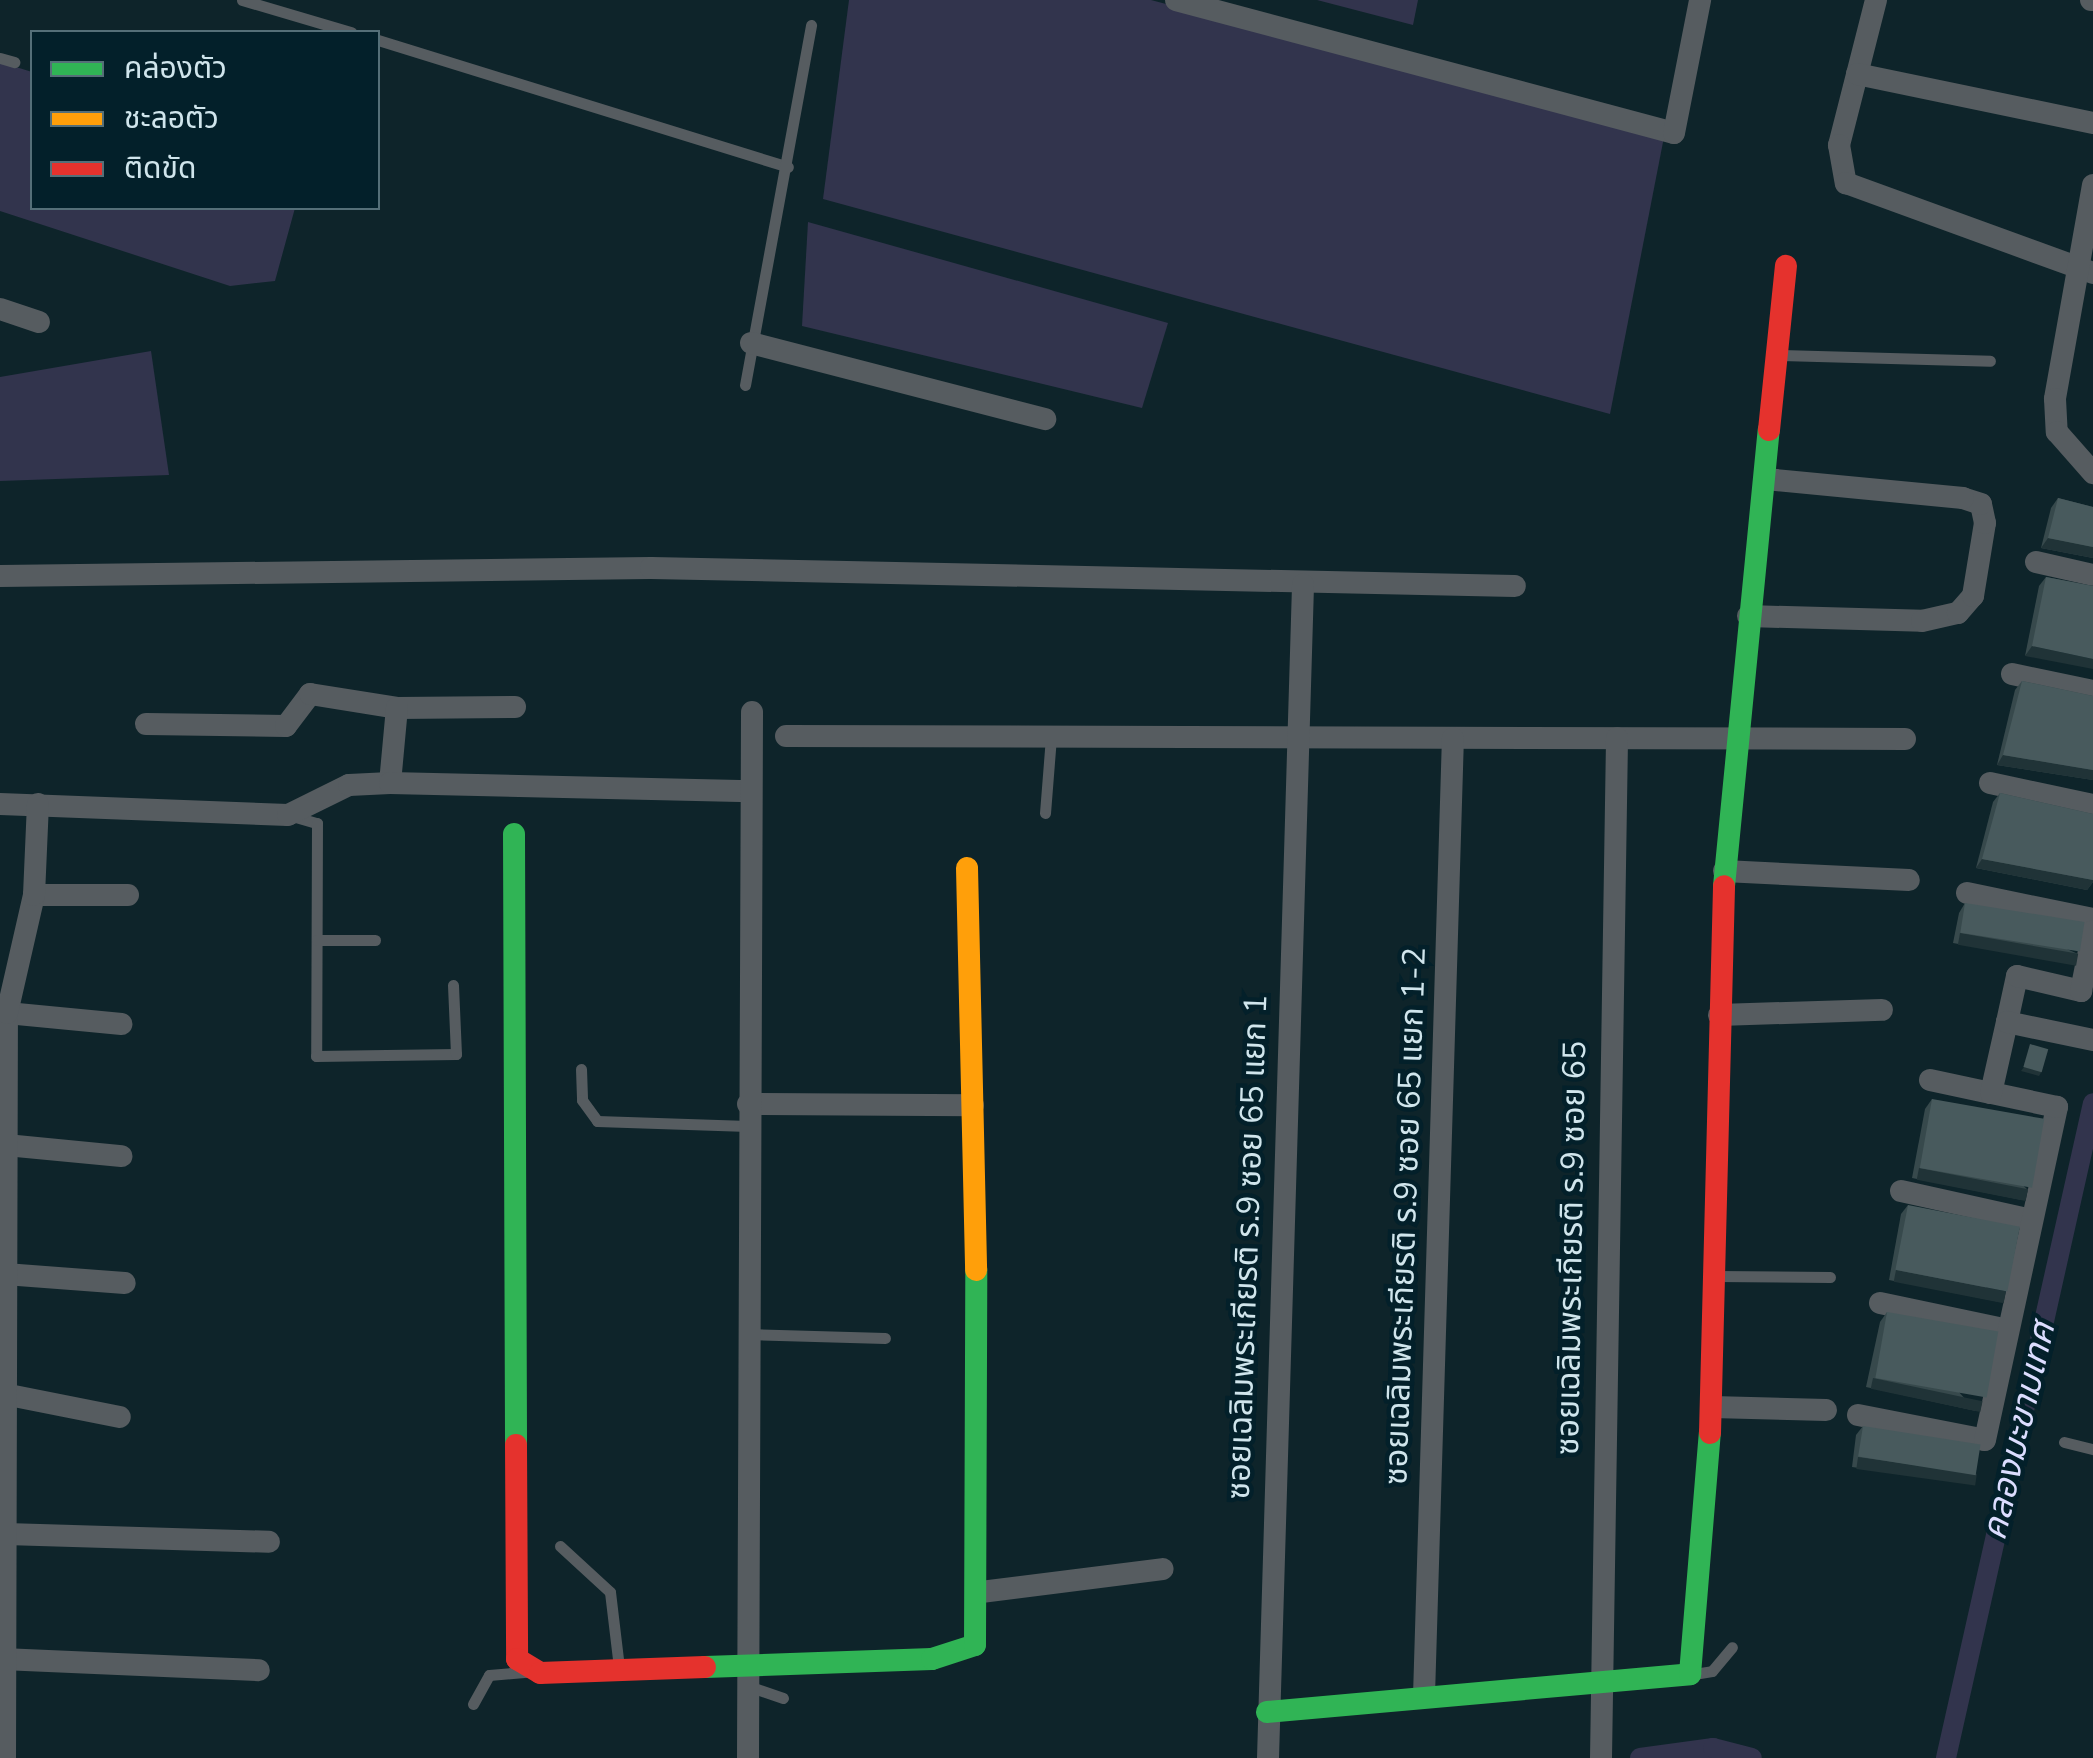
<!DOCTYPE html>
<html>
<head>
<meta charset="utf-8">
<style>
  body { margin:0 }
  #map { position:relative; width:2093px; height:1758px; overflow:hidden; background:#0e242a; font-family:"Nunito Sans","Noto Sans Thai",sans-serif }
  div>[style] { position:absolute }
  [style*='--x'] { left:calc(var(--x)*1px); top:calc(var(--y)*1px); width:calc(var(--w)*1px); rotate:calc(var(--a)*1deg) }
  .water>* { inset:0; background:#32344d }
  .canal>* { height:20px; margin:-10px; padding:0 10px; transform-origin:10px; border-radius:10px; background:#32344d }
  .lane>* { height:11px; margin:-5.5px; padding:0 5.5px; transform-origin:5.5px; border-radius:5.5px; background:#565c60 }
  .street>* { height:22px; margin:-11px; padding:0 11px; transform-origin:11px; border-radius:11px; background:#565c60 }
  .fast>* { height:22px; margin:-11px; padding:0 11px; transform-origin:11px; border-radius:11px; background:#30b455 }
  .slow>* { height:22px; margin:-11px; padding:0 11px; transform-origin:11px; border-radius:11px; background:#ff9f0a }
  .jam>* { height:22px; margin:-11px; padding:0 11px; transform-origin:11px; border-radius:11px; background:#e5322d }
  .wall>* { inset:0; background:#37494c }
  .shaded-wall>* { inset:0; background:#203337; transform-origin:0 0 }
  .building>* { inset:0; background:#485a5d; transform-origin:0 0 }
  span { translate:-50% -50%; white-space:nowrap; text-align:center; line-height:1.15; -webkit-text-stroke:9px #03202a; paint-order:stroke }
  .street-label { font-size:32px; color:#d0e5ec }
  .water-label { font-size:35px; color:#dcddff; font-style:italic }
  .legend { position:absolute; left:30px; top:30px; width:350px; height:180px; box-sizing:border-box; background:#03202a; border:2px solid #556f78; margin:0; padding:12px 18px; list-style:none; font-size:30px; color:#d0e5ec }
  .legend li { display:flex; align-items:center; gap:20px; height:50px }
  .legend b { width:50px; border:2px solid #556f78 }
</style>
</head>
<body>
<div id="map">
  <div class="water">
    <div style="clip-path:polygon(849px 0,1151px 0,1664px 137px,1610px 414px,823px 199px)"></div>
    <div style="clip-path:polygon(1317px 0,1418px 0,1413px 25px)"></div>
    <div style="clip-path:polygon(0 62px,32px 72px,32px 208px,295px 208px,275px 281px,230px 286px,0 211px)"></div>
    <div style="clip-path:polygon(808px 222px,1168px 323px,1142px 408px,802px 326px)"></div>
    <div style="clip-path:polygon(151px 351px,169px 475px,0 481px,0 377px)"></div>
  </div>
  <div class="canal">
    <div style="--x:1640;--y:1758;--w:74;--a:-7.8"></div>
    <div style="--x:1713;--y:1748;--w:40;--a:14.4"></div>
    <div style="--x:1946;--y:1758;--w:671;--a:-77.35"></div>
  </div>
  <div class="lane">
    <div style="--x:242;--y:0;--w:114;--a:16.4"></div>
    <div style="--x:378;--y:40;--w:429;--a:17.2"></div>
    <div style="--x:0;--y:58;--w:15;--a:16"></div>
    <div style="--x:1781;--y:355;--w:209;--a:1.6"></div>
    <div style="--x:745;--y:385;--w:366;--a:-79.6"></div>
    <div style="--x:1045;--y:813;--w:76;--a:-85.5"></div>
    <div style="--x:292;--y:816;--w:26;--a:16"></div>
    <div style="--x:317;--y:823;--w:233;--a:90.2"></div>
    <div style="--x:316;--y:1056;--w:140;--a:-0.8"></div>
    <div style="--x:456;--y:1054;--w:69;--a:-92.5"></div>
    <div style="--x:317;--y:940;--w:58;--a:0"></div>
    <div style="--x:581;--y:1069;--w:31;--a:88"></div>
    <div style="--x:582;--y:1100;--w:26;--a:54"></div>
    <div style="--x:597;--y:1121;--w:151;--a:1.9"></div>
    <div style="--x:1716;--y:1276;--w:114;--a:0.5"></div>
    <div style="--x:748;--y:1334;--w:137;--a:1.7"></div>
    <div style="--x:2064;--y:1442;--w:30;--a:14"></div>
    <div style="--x:560;--y:1546;--w:68;--a:42.6"></div>
    <div style="--x:610;--y:1592;--w:77;--a:83.2"></div>
    <div style="--x:1694;--y:1674;--w:18;--a:-9"></div>
    <div style="--x:1712;--y:1671;--w:31;--a:-50"></div>
    <div style="--x:748;--y:1686;--w:37;--a:19"></div>
    <div style="--x:473;--y:1704;--w:33;--a:-61"></div>
    <div style="--x:489;--y:1675;--w:38;--a:-5"></div>
  </div>
  <div class="street">
    <div style="--x:1176;--y:0;--w:515;--a:14.95"></div>
    <div style="--x:1674;--y:133;--w:136;--a:-78.9"></div>
    <div style="--x:1876;--y:0;--w:150;--a:104.3"></div>
    <div style="--x:1839;--y:145;--w:39;--a:80"></div>
    <div style="--x:1846;--y:183;--w:263;--a:20"></div>
    <div style="--x:2091;--y:0;--w:2;--a:0"></div>
    <div style="--x:1857;--y:74;--w:241;--a:11.7"></div>
    <div style="--x:2093;--y:185;--w:217;--a:100.1"></div>
    <div style="--x:2055;--y:399;--w:33;--a:87"></div>
    <div style="--x:2057;--y:432;--w:55;--a:48.7"></div>
    <div style="--x:0;--y:309;--w:41;--a:18.4"></div>
    <div style="--x:751;--y:343;--w:304;--a:14.5"></div>
    <div style="--x:2036;--y:562;--w:58;--a:12.8"></div>
    <div style="--x:0;--y:576;--w:651;--a:-0.7"></div>
    <div style="--x:651;--y:568;--w:864;--a:1.19"></div>
    <div style="--x:1748;--y:616;--w:174;--a:1.6"></div>
    <div style="--x:1922;--y:621;--w:37;--a:-13"></div>
    <div style="--x:1958;--y:613;--w:23;--a:-49"></div>
    <div style="--x:1973;--y:596;--w:74;--a:-80.7"></div>
    <div style="--x:1985;--y:523;--w:19;--a:-102"></div>
    <div style="--x:1981;--y:504;--w:19;--a:-162"></div>
    <div style="--x:1963;--y:498;--w:198;--a:-174.5"></div>
    <div style="--x:2012;--y:674;--w:83;--a:11.9"></div>
    <div style="--x:146;--y:724;--w:140;--a:0.8"></div>
    <div style="--x:286;--y:726;--w:40;--a:-53"></div>
    <div style="--x:310;--y:694;--w:88;--a:9.1"></div>
    <div style="--x:397;--y:708;--w:118;--a:-0.5"></div>
    <div style="--x:786;--y:736;--w:1119;--a:0.15"></div>
    <div style="--x:390;--y:783;--w:75;--a:-84.7"></div>
    <div style="--x:1990;--y:783;--w:105;--a:12.1"></div>
    <div style="--x:0;--y:804;--w:288;--a:2.2"></div>
    <div style="--x:288;--y:815;--w:68;--a:-26.2"></div>
    <div style="--x:349;--y:785;--w:41;--a:-2.8"></div>
    <div style="--x:390;--y:783;--w:361;--a:1.3"></div>
    <div style="--x:1724;--y:871;--w:185;--a:2.8"></div>
    <div style="--x:1967;--y:893;--w:129;--a:11.7"></div>
    <div style="--x:34;--y:895;--w:94;--a:0"></div>
    <div style="--x:7;--y:1013;--w:115;--a:5.5"></div>
    <div style="--x:1719;--y:1015;--w:163;--a:-1.8"></div>
    <div style="--x:2007;--y:1022;--w:47;--a:-77.7"></div>
    <div style="--x:2017;--y:976;--w:66;--a:13.2"></div>
    <div style="--x:2081;--y:991;--w:61;--a:-78.7"></div>
    <div style="--x:1930;--y:1080;--w:62;--a:12"></div>
    <div style="--x:748;--y:1104;--w:225;--a:0.3"></div>
    <div style="--x:6;--y:1145;--w:116;--a:5.5"></div>
    <div style="--x:1901;--y:1191;--w:134;--a:12.5"></div>
    <div style="--x:5;--y:1274;--w:120;--a:4.3"></div>
    <div style="--x:1880;--y:1303;--w:131;--a:11.9"></div>
    <div style="--x:4;--y:1394;--w:118;--a:11.2"></div>
    <div style="--x:1712;--y:1407;--w:114;--a:1.5"></div>
    <div style="--x:1858;--y:1415;--w:129;--a:11.1"></div>
    <div style="--x:1985;--y:1440;--w:341;--a:-77.8"></div>
    <div style="--x:2057;--y:1107;--w:67;--a:-168"></div>
    <div style="--x:1991;--y:1093;--w:73;--a:-77.3"></div>
    <div style="--x:2007;--y:1022;--w:88;--a:11.8"></div>
    <div style="--x:6;--y:1534;--w:263;--a:1.7"></div>
    <div style="--x:981;--y:1592;--w:183;--a:-7.2"></div>
    <div style="--x:2;--y:1659;--w:257;--a:2.5"></div>
    <div style="--x:1424;--y:1696;--w:958;--a:-88.27"></div>
    <div style="--x:5;--y:1758;--w:745;--a:-89.85"></div>
    <div style="--x:7;--y:1013;--w:121;--a:-77.1"></div>
    <div style="--x:34;--y:895;--w:91;--a:-87.5"></div>
    <div style="--x:748;--y:1758;--w:1046;--a:-89.78"></div>
    <div style="--x:1268;--y:1758;--w:1174;--a:-88.29"></div>
    <div style="--x:1601;--y:1758;--w:1020;--a:-89.1"></div>
  </div>
  <div class="fast">
    <div style="--x:514;--y:834;--w:611;--a:89.81"></div>
    <div style="--x:1724;--y:886;--w:458;--a:-84.4"></div>
    <div style="--x:705;--y:1667;--w:227;--a:-2"></div>
    <div style="--x:932;--y:1659;--w:45;--a:-18"></div>
    <div style="--x:975;--y:1645;--w:375;--a:-89.8"></div>
    <div style="--x:1267;--y:1712;--w:425;--a:-5.1"></div>
    <div style="--x:1690;--y:1674;--w:242;--a:-85.3"></div>
  </div>
  <div class="slow">
    <div style="--x:967;--y:868;--w:402;--a:88.7"></div>
  </div>
  <div class="jam">
    <div style="--x:1769;--y:430;--w:165;--a:-84.1"></div>
    <div style="--x:1710;--y:1433;--w:547;--a:-88.53"></div>
    <div style="--x:516;--y:1445;--w:214;--a:89.7"></div>
    <div style="--x:517;--y:1659;--w:27;--a:31"></div>
    <div style="--x:540;--y:1673;--w:165;--a:-2.1"></div>
  </div>
  <div class="wall">
    <div style="clip-path:polygon(2058px 498px,2093px 507px,2093px 558px,2041px 548px,2051px 508px)"></div>
    <div style="clip-path:polygon(2046px 577px,2093px 586px,2025px 656px,2039px 586px)"></div>
    <div style="clip-path:polygon(2022px 681px,2093px 696px,2093px 780px,1997px 765px,2015px 690px)"></div>
    <div style="clip-path:polygon(2000px 793px,2093px 814px,2093px 882px,2087px 890px,1976px 868px,1993px 802px)"></div>
    <div style="clip-path:polygon(1965px 903px,2078px 954px,2071px 964px,1953px 943px,1959px 913px)"></div>
    <div style="clip-path:polygon(1932px 1099px,2028px 1190px,2022px 1200px,1912px 1178px,1925px 1109px)"></div>
    <div style="clip-path:polygon(1908px 1205px,2000px 1302px,1889px 1280px,1901px 1214px)"></div>
    <div style="clip-path:polygon(1887px 1312px,1976px 1411px,1866px 1387px,1880px 1322px)"></div>
    <div style="clip-path:polygon(1863px 1426px,1970px 1484px,1852px 1467px,1856px 1435px)"></div>
  </div>
  <div class="shaded-wall">
    <div style="clip-path:polygon(2048px 538px,2093px 547px,2093px 558px,2041px 548px)"></div>
    <div style="clip-path:polygon(2032px 646px,2093px 659px,2093px 669px,2025px 656px)"></div>
    <div style="clip-path:polygon(2003px 755px,2093px 770px,2093px 780px,1997px 765px)"></div>
    <div style="clip-path:polygon(1982px 859px,2093px 880px,2093px 882px,2087px 890px,1976px 868px)"></div>
    <div style="left:1960px;top:933px;width:120px;height:12px;rotate:10deg"></div>
    <div style="clip-path:polygon(2024px 1067px,2042px 1071px,2039px 1076px,2021px 1071px)"></div>
    <div style="left:1919px;top:1168px;width:111px;height:12px;rotate:11deg"></div>
    <div style="left:1896px;top:1270px;width:112px;height:12px;rotate:11deg"></div>
    <div style="left:1873px;top:1378px;width:112px;height:11px;rotate:12deg"></div>
    <div style="left:1858px;top:1457px;width:120px;height:12px;rotate:8deg"></div>
  </div>
  <div class="building">
    <div style="clip-path:polygon(2058px 498px,2093px 507px,2093px 547px,2048px 538px)"></div>
    <div style="clip-path:polygon(2046px 577px,2093px 586px,2093px 659px,2032px 646px)"></div>
    <div style="clip-path:polygon(2022px 681px,2093px 696px,2093px 770px,2003px 755px)"></div>
    <div style="clip-path:polygon(2000px 793px,2093px 814px,2093px 880px,1982px 859px)"></div>
    <div style="left:1965px;top:903px;width:121px;height:30px;rotate:9deg"></div>
    <div style="left:2030px;top:1044px;width:19px;height:24px;rotate:16deg"></div>
    <div style="left:1932px;top:1099px;width:114px;height:70px;rotate:10deg"></div>
    <div style="left:1908px;top:1205px;width:114px;height:66px;rotate:11deg"></div>
    <div style="left:1887px;top:1312px;width:113px;height:67px;rotate:10deg"></div>
    <div style="left:1863px;top:1426px;width:119px;height:31px;rotate:9deg"></div>
  </div>
  <div class="street-label">
    <span style="left:1406px;top:1216px;rotate:-88deg">ซอยเฉลิมพระเกียรติ ร.9 ซอย 65 แยก 1-2</span>
    <span style="left:1248px;top:1247px;rotate:-88deg">ซอยเฉลิมพระเกียรติ ร.9 ซอย 65 แยก 1</span>
    <span style="left:1572px;top:1248px;rotate:-89deg">ซอยเฉลิมพระเกียรติ ร.9 ซอย 65</span>
  </div>
  <div class="water-label">
    <span style="left:2019px;top:1431px;rotate:-77deg">คลองมะขามเทศ</span>
  </div>
  <ul class="legend">
  <li><b style="height:12px;background:#30b455"></b>คล่องตัว</li>
  <li><b style="height:12px;background:#ff9f0a"></b>ชะลอตัว</li>
  <li><b style="height:12px;background:#e5322d"></b>ติดขัด</li>
  </ul>
</div>
</body>
</html>
